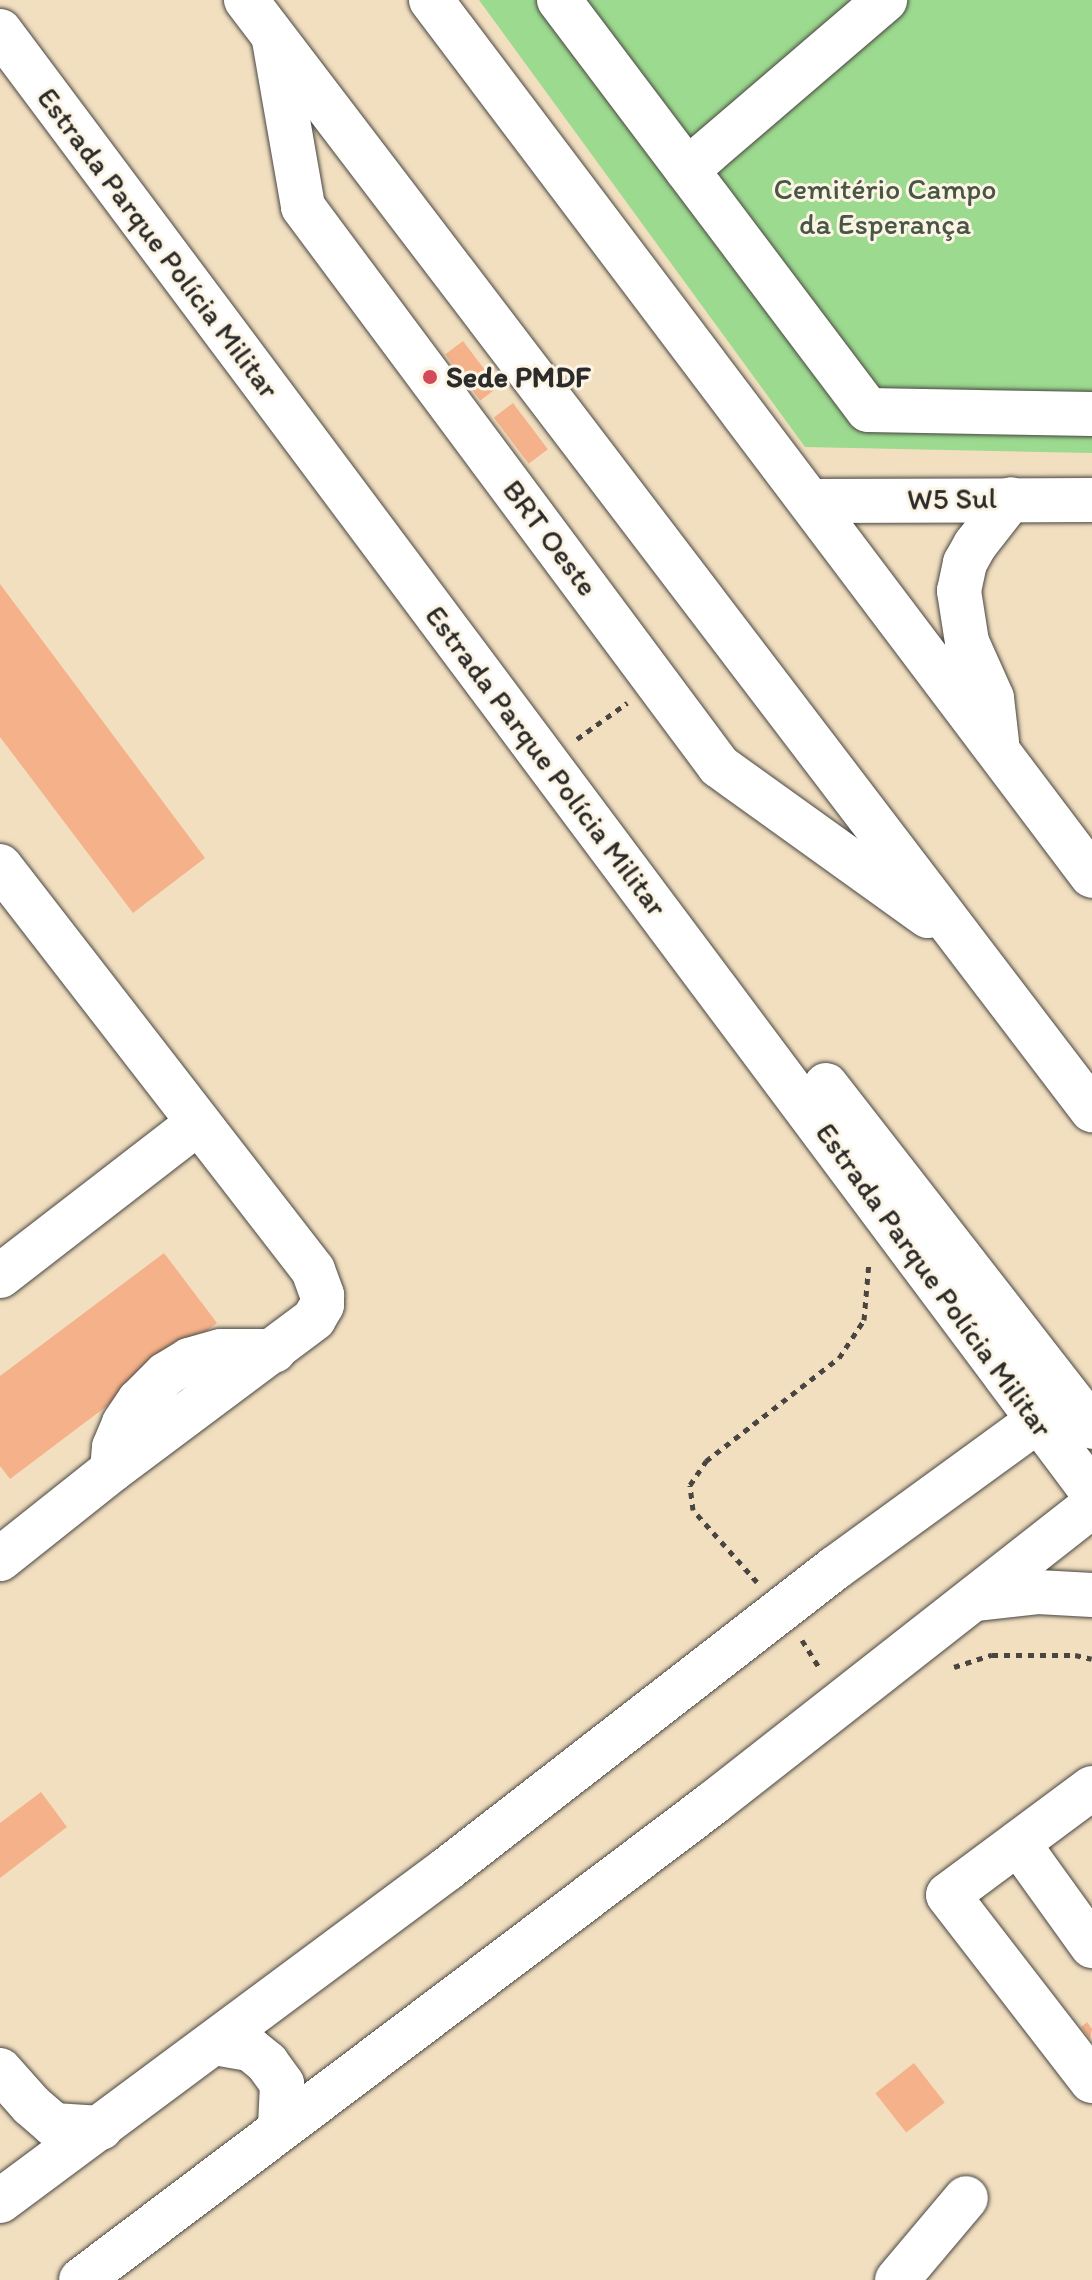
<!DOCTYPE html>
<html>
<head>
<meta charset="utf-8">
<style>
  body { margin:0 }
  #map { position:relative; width:1092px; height:2280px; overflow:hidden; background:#f2dfc0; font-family:Itim,sans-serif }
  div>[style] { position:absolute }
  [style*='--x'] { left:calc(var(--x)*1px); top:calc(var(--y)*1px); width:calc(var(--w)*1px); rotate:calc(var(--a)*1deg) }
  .green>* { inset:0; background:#9cda8f }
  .building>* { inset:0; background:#f5b28a; transform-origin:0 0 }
  .path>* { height:5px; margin-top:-2.5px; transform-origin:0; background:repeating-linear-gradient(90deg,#494641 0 6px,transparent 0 12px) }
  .roads { filter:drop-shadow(0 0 2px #494641) drop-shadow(0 0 2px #494641) }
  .minor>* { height:44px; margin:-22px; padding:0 22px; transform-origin:22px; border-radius:22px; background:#fff }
  .major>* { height:44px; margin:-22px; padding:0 22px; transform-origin:22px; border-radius:22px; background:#fff }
  .dots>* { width:22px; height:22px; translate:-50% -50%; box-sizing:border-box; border:4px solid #fcf5e5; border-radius:50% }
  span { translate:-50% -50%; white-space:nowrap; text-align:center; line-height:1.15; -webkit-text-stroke:6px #fcf5e5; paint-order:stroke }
  .park-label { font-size:30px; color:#475744 }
  .street-label { font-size:30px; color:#2b2b2b }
  .poi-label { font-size:30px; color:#2b2b2b; font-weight:700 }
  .left { translate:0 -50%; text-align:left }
</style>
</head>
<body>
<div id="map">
  <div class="green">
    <div style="clip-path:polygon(479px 0,1092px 0,1092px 453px,805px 447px)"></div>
  </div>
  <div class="building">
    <div style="left:463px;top:341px;width:58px;height:22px;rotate:53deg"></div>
    <div style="left:513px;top:403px;width:58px;height:24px;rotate:53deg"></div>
    <div style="clip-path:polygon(0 584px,205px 858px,133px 913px,0 737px)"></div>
    <div style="clip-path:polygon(164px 1253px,217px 1323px,10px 1479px,0 1466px,0 1376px)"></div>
    <div style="clip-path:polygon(41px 1792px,67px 1827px,0 1878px,0 1823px)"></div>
    <div style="clip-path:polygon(1087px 2022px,1092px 2029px,1090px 2039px,1081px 2027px)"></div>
    <div style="left:914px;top:2063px;width:50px;height:49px;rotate:52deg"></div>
  </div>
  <div class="path">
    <div style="--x:577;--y:739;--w:62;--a:-35.8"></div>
    <div style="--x:757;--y:1582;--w:96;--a:-131.6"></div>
    <div style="--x:693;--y:1510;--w:25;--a:-97"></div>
    <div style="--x:690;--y:1485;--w:29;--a:-56"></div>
    <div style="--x:706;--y:1461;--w:168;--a:-37.8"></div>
    <div style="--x:839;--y:1358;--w:45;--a:-56.7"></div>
    <div style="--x:864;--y:1320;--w:58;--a:-85.1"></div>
    <div style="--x:802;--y:1640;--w:34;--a:58"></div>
    <div style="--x:954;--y:1667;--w:40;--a:-18"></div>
    <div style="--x:992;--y:1655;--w:83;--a:0"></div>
    <div style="--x:1075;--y:1655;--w:17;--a:13"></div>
  </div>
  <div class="roads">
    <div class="minor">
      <div style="--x:246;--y:0;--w:1396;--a:52.69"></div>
      <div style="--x:559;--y:0;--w:513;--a:53"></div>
      <div style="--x:868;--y:410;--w:224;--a:1"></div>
      <div style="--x:274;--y:40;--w:169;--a:80.1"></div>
      <div style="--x:303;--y:207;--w:697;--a:53.34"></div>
      <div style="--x:719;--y:766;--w:257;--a:35.7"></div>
      <div style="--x:687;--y:170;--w:261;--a:-40.6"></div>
      <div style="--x:0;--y:866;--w:511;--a:52.23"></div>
      <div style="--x:313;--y:1270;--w:27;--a:70"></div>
      <div style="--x:322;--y:1295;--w:10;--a:90"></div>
      <div style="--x:322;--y:1305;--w:16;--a:120"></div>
      <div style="--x:314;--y:1319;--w:252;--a:143.2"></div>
      <div style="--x:112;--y:1470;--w:143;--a:141.5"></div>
      <div style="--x:0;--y:1276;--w:250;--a:-37.7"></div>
      <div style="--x:112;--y:1470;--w:23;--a:-85"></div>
      <div style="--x:114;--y:1447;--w:26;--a:-67"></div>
      <div style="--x:124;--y:1423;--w:27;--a:-56"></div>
      <div style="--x:139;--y:1401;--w:38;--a:-45"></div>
      <div style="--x:166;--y:1374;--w:27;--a:-31"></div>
      <div style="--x:189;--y:1360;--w:33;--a:-16"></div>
      <div style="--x:221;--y:1351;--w:53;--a:0"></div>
      <div style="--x:1092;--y:1788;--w:179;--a:143.4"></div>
      <div style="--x:948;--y:1895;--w:235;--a:52.3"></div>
      <div style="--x:1018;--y:1843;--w:127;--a:54.3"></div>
      <div style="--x:215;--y:2043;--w:36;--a:10"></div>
      <div style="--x:250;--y:2049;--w:22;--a:39"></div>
      <div style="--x:267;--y:2063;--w:26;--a:54"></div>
      <div style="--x:282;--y:2084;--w:43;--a:92.7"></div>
      <div style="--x:0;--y:2070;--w:47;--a:48.5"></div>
      <div style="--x:31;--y:2105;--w:30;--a:41"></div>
      <div style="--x:54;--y:2125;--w:47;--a:3.7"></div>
      <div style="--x:0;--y:2201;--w:557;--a:-36.6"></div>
      <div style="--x:447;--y:1869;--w:491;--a:-37.8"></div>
      <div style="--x:835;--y:1568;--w:250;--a:-36"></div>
      <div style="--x:81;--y:2280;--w:792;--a:-37.04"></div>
      <div style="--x:713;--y:1803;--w:482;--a:-38.1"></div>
      <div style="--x:897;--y:2280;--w:107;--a:-49.9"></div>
    </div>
    <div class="major">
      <div style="--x:431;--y:0;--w:1097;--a:52.96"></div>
      <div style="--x:0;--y:31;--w:1824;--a:53.22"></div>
      <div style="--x:812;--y:501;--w:280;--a:-0.2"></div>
      <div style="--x:997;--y:742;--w:44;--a:-96.5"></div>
      <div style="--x:992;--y:698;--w:61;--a:-114.1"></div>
      <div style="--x:967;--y:642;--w:52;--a:-98.9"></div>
      <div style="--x:959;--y:591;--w:29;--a:-78"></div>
      <div style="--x:965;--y:563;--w:21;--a:-61"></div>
      <div style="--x:975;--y:545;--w:58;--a:-52"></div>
      <div style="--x:826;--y:1085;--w:433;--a:52.1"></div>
      <div style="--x:977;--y:1599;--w:61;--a:-6.5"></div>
      <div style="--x:1038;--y:1592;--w:54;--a:3.2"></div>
    </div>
  </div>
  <div class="dots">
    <div style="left:430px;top:377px;background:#d1495b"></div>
  </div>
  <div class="park-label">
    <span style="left:885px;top:206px">Cemitério Campo<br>da Esperança</span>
  </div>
  <div class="street-label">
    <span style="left:158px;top:243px;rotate:53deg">Estrada Parque Polícia Militar</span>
    <span style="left:952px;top:499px;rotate:-1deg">W5 Sul</span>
    <span style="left:550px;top:538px;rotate:53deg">BRT Oeste</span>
    <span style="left:546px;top:761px;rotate:53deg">Estrada Parque Polícia Militar</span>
    <span style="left:934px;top:1280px;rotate:54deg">Estrada Parque Polícia Militar</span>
  </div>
  <div class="poi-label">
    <span class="left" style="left:446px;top:377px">Sede PMDF</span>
  </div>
</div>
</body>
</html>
